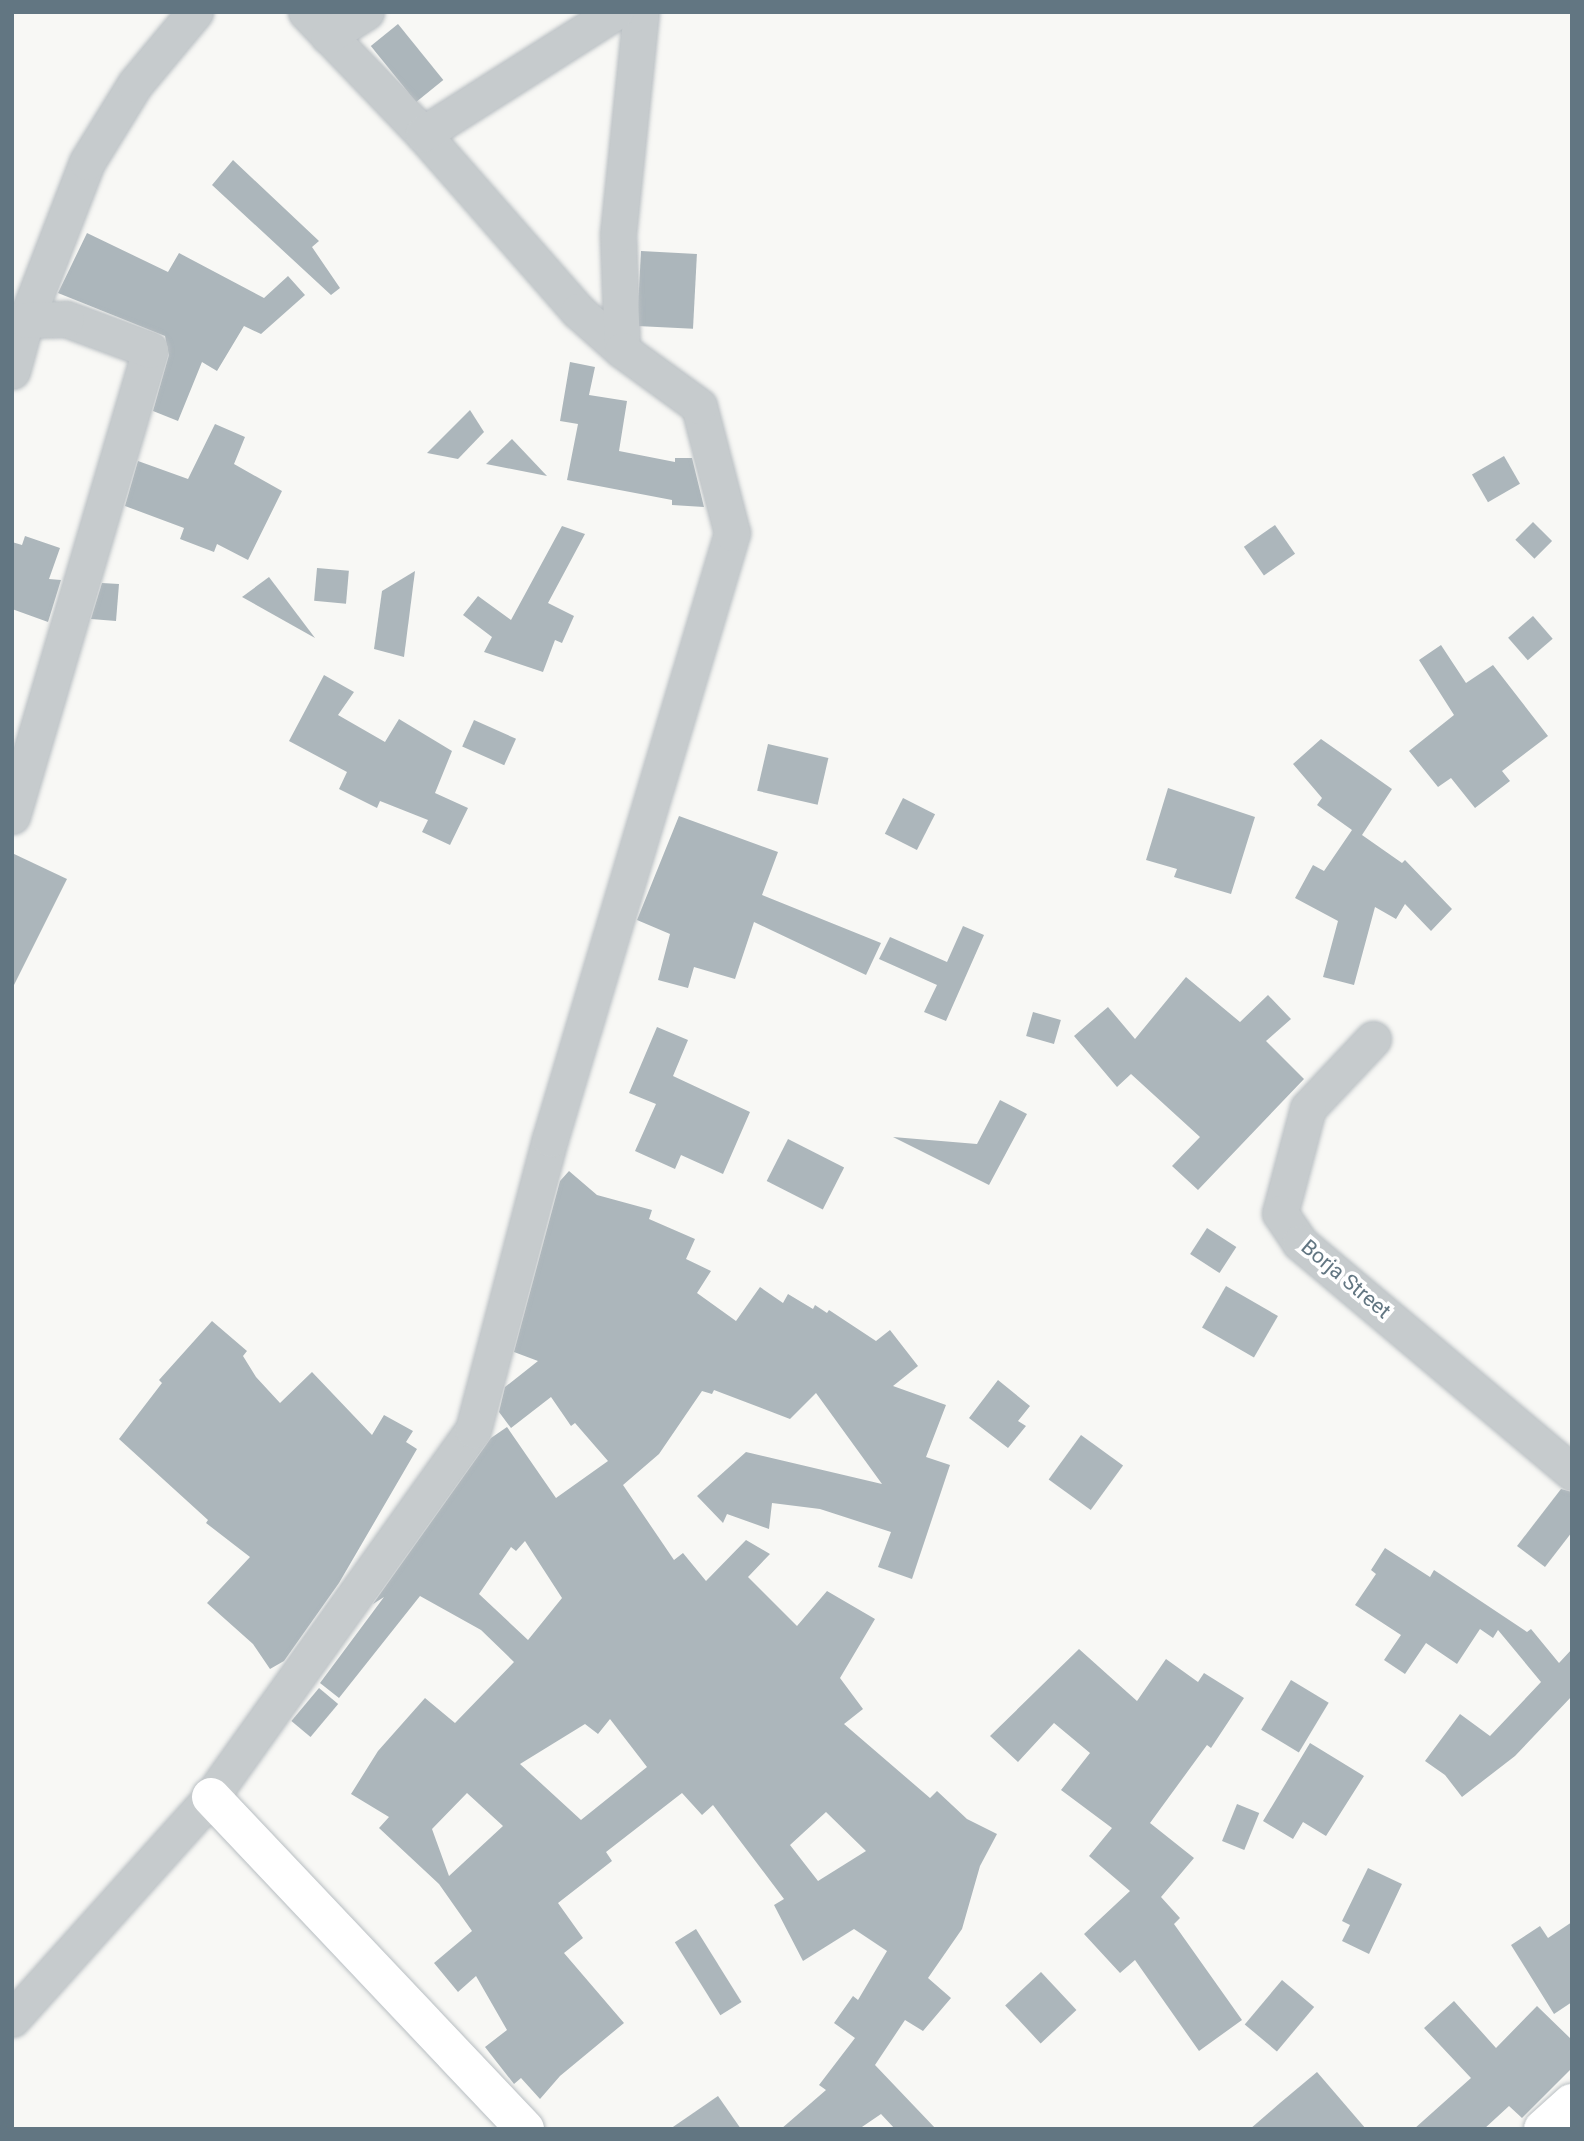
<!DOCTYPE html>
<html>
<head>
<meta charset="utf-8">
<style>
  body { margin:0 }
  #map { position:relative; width:1584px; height:2141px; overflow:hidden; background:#f8f8f5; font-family:Roboto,sans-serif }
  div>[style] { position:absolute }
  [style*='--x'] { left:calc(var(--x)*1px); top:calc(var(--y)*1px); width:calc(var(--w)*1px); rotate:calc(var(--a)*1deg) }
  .building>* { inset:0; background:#acb6bb; transform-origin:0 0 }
  .roads { filter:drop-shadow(0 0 2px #b8bec2) drop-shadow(0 0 2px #b8bec2) }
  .street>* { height:35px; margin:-17.5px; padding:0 17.5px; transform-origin:17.5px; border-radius:17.5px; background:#c6cbcd }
  .secondary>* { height:38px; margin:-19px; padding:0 19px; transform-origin:19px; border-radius:19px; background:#fff }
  span { translate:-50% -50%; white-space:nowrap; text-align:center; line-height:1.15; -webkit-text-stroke:7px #fff; paint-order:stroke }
  .street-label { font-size:21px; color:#627682 }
  .frame { position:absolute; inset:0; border:14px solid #627682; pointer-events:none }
</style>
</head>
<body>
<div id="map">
  <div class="building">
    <div style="left:398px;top:24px;width:72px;height:35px;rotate:51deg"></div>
    <div style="clip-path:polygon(233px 160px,319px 241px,312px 247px,340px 288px,331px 295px,212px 185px)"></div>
    <div style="clip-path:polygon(87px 233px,168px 272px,179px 253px,264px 298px,288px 276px,305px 295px,261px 334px,244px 326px,217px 371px,202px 362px,178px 421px,153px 411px,169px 355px,165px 336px,58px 293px)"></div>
    <div style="left:641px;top:251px;width:56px;height:75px;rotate:3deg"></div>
    <div style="clip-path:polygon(570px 362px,595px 367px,589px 395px,627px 401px,619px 451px,675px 462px,675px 458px,692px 458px,704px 507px,672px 505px,672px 500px,567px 480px,578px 424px,560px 421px)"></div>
    <div style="clip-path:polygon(470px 410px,484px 432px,458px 459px,427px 453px)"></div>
    <div style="clip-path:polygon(215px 424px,245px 437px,234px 464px,282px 491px,248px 560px,217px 544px,214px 552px,180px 539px,184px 528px,125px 506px,138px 461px,188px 479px)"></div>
    <div style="clip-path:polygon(512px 439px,547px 476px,486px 464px)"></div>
    <div style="left:1504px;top:456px;width:32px;height:37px;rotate:60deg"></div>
    <div style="left:1533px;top:522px;width:27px;height:25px;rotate:45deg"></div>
    <div style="left:1275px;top:525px;width:35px;height:38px;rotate:55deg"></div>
    <div style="clip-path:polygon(562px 526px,585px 534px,548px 603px,574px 616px,562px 643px,555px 640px,543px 672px,484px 652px,492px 637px,463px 615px,478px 596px,511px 620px)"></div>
    <div style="clip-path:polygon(25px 536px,60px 548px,49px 579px,61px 580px,48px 622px,12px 609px,12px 542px,22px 545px)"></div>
    <div style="left:317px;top:568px;width:32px;height:33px;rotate:5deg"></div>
    <div style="clip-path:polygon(415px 571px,404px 657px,374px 649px,382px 591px)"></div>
    <div style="clip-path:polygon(269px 577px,315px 638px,242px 597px)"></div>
    <div style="clip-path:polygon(102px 583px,119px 584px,116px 621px,91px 619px)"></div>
    <div style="left:1533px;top:616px;width:30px;height:33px;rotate:49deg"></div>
    <div style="clip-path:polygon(1441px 645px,1466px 683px,1493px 665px,1548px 736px,1502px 771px,1510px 781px,1475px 808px,1451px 778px,1438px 787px,1409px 751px,1454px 715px,1419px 660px)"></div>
    <div style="clip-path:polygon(324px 675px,354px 692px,338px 715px,385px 742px,399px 719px,452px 751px,435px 793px,468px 808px,450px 845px,422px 832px,428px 820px,380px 801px,377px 808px,339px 789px,347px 772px,289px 741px)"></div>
    <div style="left:474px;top:720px;width:46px;height:29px;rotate:24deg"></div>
    <div style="clip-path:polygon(1321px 739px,1392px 789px,1362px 835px,1402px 863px,1405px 860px,1452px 909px,1431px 931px,1405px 904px,1396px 919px,1375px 907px,1354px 985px,1323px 977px,1338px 921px,1295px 898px,1313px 865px,1324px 871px,1352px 830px,1317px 805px,1322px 798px,1293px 764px)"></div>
    <div style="left:768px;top:744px;width:62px;height:48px;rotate:13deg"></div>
    <div style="clip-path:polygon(1168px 788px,1255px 817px,1231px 894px,1174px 877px,1177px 869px,1146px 860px)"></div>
    <div style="left:903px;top:798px;width:36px;height:40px;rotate:27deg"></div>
    <div style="clip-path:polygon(679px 816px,778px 852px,762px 895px,881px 943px,866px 975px,754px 922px,735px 979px,694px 967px,688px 988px,658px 980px,670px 934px,637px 920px)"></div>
    <div style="clip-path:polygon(12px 853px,67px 879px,12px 989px)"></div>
    <div style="clip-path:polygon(963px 926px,984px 935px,946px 1021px,924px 1012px,937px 985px,879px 959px,890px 937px,947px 962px)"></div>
    <div style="clip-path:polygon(1186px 977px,1240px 1022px,1268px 995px,1291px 1019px,1266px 1041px,1304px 1079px,1198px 1190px,1172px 1166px,1200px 1137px,1131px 1074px,1117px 1087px,1074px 1036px,1108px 1007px,1135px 1039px)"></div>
    <div style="left:1033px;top:1012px;width:29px;height:25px;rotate:16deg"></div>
    <div style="clip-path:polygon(657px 1027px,688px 1040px,673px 1076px,750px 1112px,723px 1174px,681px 1155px,675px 1169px,635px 1151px,656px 1104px,629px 1093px)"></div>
    <div style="clip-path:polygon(1000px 1100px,1027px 1114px,989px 1185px,893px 1137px,977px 1144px)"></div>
    <div style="left:788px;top:1139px;width:63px;height:47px;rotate:27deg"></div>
    <div style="clip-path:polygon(evenodd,569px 1171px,597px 1195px,652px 1210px,649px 1219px,695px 1239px,686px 1259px,711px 1271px,697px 1293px,736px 1321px,760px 1287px,783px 1303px,788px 1294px,813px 1309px,815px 1305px,827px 1313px,829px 1310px,876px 1341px,890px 1330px,918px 1366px,893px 1386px,946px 1405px,926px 1457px,950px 1465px,912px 1579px,878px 1567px,891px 1532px,820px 1509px,772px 1503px,769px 1529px,727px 1514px,723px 1523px,697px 1496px,746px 1452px,882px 1484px,816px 1393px,790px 1419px,714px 1390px,712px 1394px,702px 1391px,659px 1454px,623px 1485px,674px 1560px,683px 1553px,706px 1581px,746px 1540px,770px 1554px,748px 1577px,797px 1626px,827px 1591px,875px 1619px,840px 1678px,863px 1709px,844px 1724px,930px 1798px,937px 1791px,967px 1819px,997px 1834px,980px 1866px,962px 1929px,928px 1978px,951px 1998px,923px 2031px,905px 2020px,875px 2065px,936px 2129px,895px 2129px,881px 2114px,859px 2129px,781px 2129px,826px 2090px,819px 2085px,855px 2038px,834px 2023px,853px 1996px,858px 2000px,887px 1951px,854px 1929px,803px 1961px,774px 1905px,784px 1899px,713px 1805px,702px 1815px,682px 1793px,606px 1852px,612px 1861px,558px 1903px,583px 1938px,564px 1953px,624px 2023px,560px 2076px,540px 2099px,521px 2078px,514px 2084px,485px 2047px,507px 2030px,476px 1976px,458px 1992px,434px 1963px,472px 1931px,439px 1884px,379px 1828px,389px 1817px,351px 1794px,378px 1751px,425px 1698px,455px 1723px,514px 1662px,481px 1630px,420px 1596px,339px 1698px,320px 1683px,384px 1597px,373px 1604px,491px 1438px,507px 1427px,556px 1498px,608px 1461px,575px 1423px,571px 1426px,551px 1397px,511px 1428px,499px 1412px,505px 1387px,538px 1361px,514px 1352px,560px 1181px,569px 1171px,525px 1541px,562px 1598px,528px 1640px,479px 1594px,511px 1547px,516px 1551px,525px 1541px,569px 1171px,610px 1719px,647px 1767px,581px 1820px,520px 1764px,585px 1724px,598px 1734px,610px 1719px,569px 1171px,467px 1793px,503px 1826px,449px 1876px,432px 1829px,467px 1793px,569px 1171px,826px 1812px,866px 1851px,818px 1881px,790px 1845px,826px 1812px)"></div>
    <div style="left:1207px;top:1228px;width:35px;height:31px;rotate:33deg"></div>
    <div style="left:1226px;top:1286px;width:60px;height:48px;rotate:30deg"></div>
    <div style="clip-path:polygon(212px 1321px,247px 1351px,243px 1356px,256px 1377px,280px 1403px,312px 1372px,372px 1435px,384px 1415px,413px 1431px,406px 1442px,417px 1449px,339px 1583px,284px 1661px,270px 1669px,253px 1644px,207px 1603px,250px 1557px,206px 1523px,208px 1520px,119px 1439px,162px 1383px,159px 1380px)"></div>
    <div style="clip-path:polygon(998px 1380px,1030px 1406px,1018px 1421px,1026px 1426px,1008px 1448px,969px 1418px)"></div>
    <div style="left:1081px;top:1435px;width:52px;height:55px;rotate:36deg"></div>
    <div style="clip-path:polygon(1561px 1489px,1572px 1492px,1572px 1532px,1545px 1567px,1517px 1546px)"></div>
    <div style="clip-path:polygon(1385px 1548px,1430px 1577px,1434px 1570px,1527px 1632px,1531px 1629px,1559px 1663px,1572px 1649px,1572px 1696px,1515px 1756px,1462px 1797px,1445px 1775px,1425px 1761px,1460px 1714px,1490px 1736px,1541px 1682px,1498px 1630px,1493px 1638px,1480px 1629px,1457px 1664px,1426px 1643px,1405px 1674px,1384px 1660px,1401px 1635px,1355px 1605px,1376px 1574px,1371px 1570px)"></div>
    <div style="clip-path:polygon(1079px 1649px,1137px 1701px,1166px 1659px,1198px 1682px,1204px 1673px,1244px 1698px,1211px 1748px,1207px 1745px,1150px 1823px,1194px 1858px,1161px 1897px,1180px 1918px,1174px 1924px,1242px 2020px,1199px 2051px,1135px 1960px,1120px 1973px,1084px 1934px,1130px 1891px,1089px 1856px,1112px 1828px,1061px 1790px,1090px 1753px,1054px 1723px,1018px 1762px,990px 1736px)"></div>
    <div style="left:1291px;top:1680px;width:44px;height:58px;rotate:31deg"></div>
    <div style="left:319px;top:1688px;width:25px;height:43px;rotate:40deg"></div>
    <div style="clip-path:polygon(1310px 1743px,1364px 1776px,1326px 1836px,1303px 1822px,1293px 1839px,1263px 1821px)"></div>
    <div style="left:1237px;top:1804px;width:24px;height:40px;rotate:22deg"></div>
    <div style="clip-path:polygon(1368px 1868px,1402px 1884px,1369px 1954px,1342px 1941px,1350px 1925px,1342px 1921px)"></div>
    <div style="clip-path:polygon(1572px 1922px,1572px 2002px,1554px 2014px,1511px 1945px,1540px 1926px,1548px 1938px)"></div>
    <div style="left:696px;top:1929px;width:86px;height:25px;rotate:58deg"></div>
    <div style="left:1041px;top:1972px;width:52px;height:49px;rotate:47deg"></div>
    <div style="left:1282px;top:1980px;width:42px;height:58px;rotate:40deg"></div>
    <div style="clip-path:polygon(1454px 2001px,1496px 2048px,1537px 2006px,1572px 2040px,1572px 2068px,1522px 2118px,1509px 2106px,1484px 2129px,1414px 2129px,1471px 2078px,1424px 2028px)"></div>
    <div style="clip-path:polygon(1317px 2072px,1366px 2129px,1250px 2129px,1280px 2103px)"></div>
    <div style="clip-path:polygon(718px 2096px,741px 2129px,670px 2129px)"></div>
  </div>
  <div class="roads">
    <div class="street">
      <div style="--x:306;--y:12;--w:169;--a:46.2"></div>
      <div style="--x:423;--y:134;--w:235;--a:48.8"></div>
      <div style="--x:578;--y:311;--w:59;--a:41.6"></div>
      <div style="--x:622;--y:350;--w:116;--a:-92"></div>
      <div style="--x:618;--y:234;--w:223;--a:-84.1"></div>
      <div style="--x:328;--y:36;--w:45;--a:-32.3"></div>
      <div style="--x:423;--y:134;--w:227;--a:-32.4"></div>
      <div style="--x:12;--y:371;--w:53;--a:-74.6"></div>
      <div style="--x:26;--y:320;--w:169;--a:-68.9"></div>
      <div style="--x:87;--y:162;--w:92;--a:-58.4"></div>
      <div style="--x:135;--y:84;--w:94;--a:-50.2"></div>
      <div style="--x:12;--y:816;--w:486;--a:-73.5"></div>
      <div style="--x:150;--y:350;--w:90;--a:-159.7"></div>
      <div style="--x:66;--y:319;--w:40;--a:178.6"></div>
      <div style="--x:1373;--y:1039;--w:95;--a:133.3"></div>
      <div style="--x:1308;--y:1108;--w:109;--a:104.9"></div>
      <div style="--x:1280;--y:1213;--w:36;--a:56"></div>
      <div style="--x:1300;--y:1243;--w:356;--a:40.1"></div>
      <div style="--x:12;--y:2019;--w:298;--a:-48.1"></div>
      <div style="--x:211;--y:1797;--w:451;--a:-54.5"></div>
      <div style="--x:473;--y:1430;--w:301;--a:-75.2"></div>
      <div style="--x:550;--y:1139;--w:633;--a:-73.28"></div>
      <div style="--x:732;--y:533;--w:131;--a:-104.6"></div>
      <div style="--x:699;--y:406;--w:95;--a:-144"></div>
    </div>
    <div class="secondary">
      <div style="--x:211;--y:1797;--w:457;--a:46.6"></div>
      <div style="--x:1543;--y:2129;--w:39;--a:-42"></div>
    </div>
  </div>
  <div class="street-label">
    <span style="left:1346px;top:1279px;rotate:40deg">Borja Street</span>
  </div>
  <div class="frame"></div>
</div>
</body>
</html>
